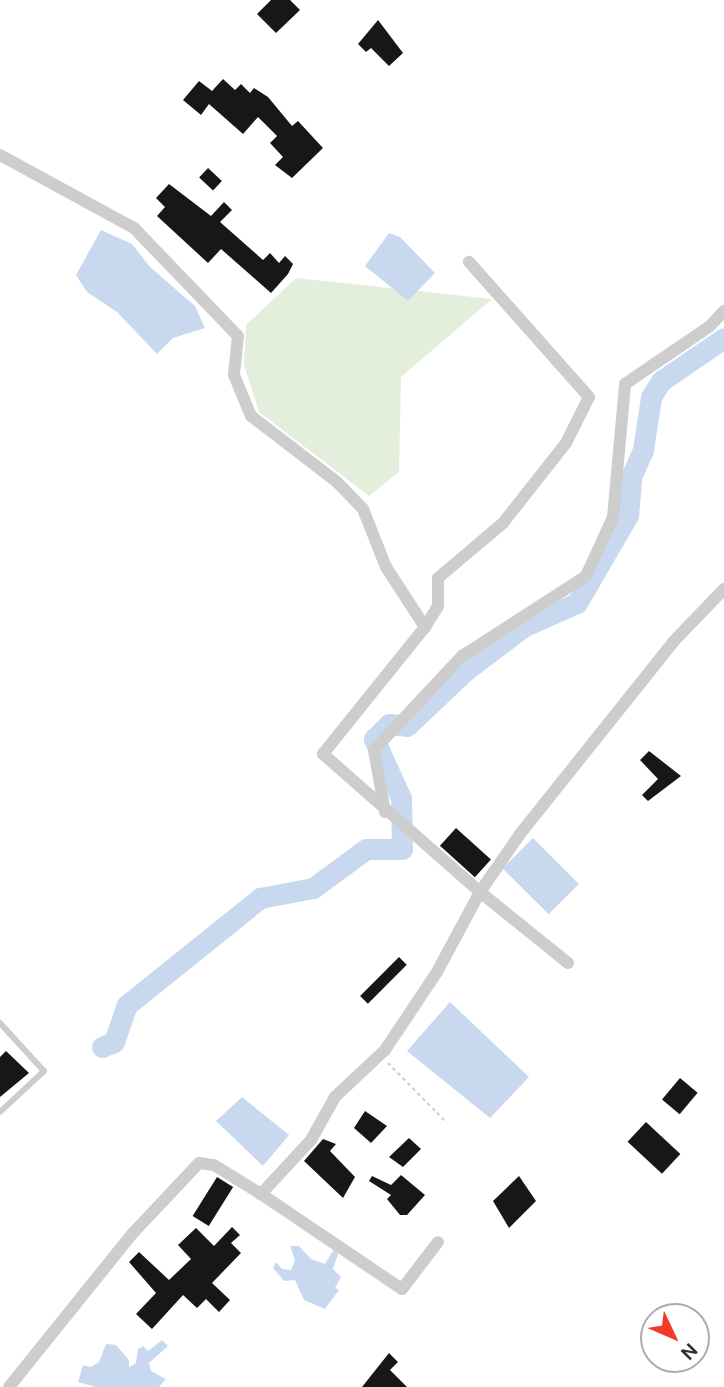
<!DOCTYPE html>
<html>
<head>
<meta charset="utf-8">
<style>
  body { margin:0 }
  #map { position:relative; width:724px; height:1387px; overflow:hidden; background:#fff; font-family:"DM Sans",sans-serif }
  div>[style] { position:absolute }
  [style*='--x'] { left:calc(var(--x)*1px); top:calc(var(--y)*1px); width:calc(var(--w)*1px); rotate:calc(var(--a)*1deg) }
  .green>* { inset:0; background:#e3eedd }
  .water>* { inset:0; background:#c8d9ef; transform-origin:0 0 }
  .river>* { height:21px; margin:-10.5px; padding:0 10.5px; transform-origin:10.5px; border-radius:10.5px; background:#c8d9ef }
  .building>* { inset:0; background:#171717; transform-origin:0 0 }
  .path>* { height:2px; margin-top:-1px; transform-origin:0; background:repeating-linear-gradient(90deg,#cdcdcd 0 3.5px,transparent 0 7px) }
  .service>* { height:6px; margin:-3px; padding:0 3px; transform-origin:3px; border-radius:3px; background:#cdcdcd }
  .minor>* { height:12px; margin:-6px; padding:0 6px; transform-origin:6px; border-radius:6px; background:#cdcdcd }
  span { translate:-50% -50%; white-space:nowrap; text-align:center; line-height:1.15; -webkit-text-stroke:7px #fff; paint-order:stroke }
  .north { position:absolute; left:640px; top:1303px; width:70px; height:70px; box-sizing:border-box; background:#fff; border:2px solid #acacac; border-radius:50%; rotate:134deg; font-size:19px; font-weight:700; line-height:28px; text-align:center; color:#303030 }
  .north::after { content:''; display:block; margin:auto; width:24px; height:32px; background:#f23a26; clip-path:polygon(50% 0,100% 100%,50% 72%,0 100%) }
</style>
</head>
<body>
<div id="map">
  <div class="green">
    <div style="clip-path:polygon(296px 278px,492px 299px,401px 377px,399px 472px,369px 496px,259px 412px,244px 365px,246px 325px)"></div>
  </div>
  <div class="water">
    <div style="clip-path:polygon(101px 230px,132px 244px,150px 267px,195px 306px,205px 328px,173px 338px,157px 354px,117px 312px,87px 292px,76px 275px)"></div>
    <div style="clip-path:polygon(389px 233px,400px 237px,435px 273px,408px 301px,365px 266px)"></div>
    <div style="left:533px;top:838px;width:65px;height:43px;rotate:45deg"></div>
    <div style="clip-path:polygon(450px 1002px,529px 1077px,490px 1118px,407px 1051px)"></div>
    <div style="clip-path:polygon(242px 1097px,289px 1135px,263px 1166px,216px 1121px)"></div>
    <div style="clip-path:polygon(290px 1246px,299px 1246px,311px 1259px,325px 1264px,334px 1249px,338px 1254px,333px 1269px,341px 1277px,335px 1288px,339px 1290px,325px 1309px,304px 1300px,295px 1280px,284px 1281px,273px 1268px,276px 1262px,282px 1269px,291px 1270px,295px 1260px)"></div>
    <div style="clip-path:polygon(162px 1340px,168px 1346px,149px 1363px,151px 1371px,166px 1379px,159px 1387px,96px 1387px,78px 1382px,83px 1365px,91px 1367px,99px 1362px,106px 1344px,116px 1345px,129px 1360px,129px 1367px,136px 1363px,138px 1349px,143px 1346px,148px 1351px)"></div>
  </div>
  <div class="river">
    <div style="--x:102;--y:1047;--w:13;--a:-23"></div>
    <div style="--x:114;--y:1042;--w:39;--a:-71"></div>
    <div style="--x:127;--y:1005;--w:171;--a:-38.8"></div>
    <div style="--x:260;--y:898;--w:54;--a:-10.7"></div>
    <div style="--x:313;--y:888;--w:66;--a:-36.3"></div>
    <div style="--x:366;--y:849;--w:36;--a:0"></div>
    <div style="--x:402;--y:849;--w:51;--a:-91.1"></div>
    <div style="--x:401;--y:798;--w:65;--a:-114.6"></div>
    <div style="--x:374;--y:739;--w:21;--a:-45"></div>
    <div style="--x:389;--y:724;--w:18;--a:6"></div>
    <div style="--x:407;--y:726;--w:80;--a:-43.5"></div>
    <div style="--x:465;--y:671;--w:73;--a:-37.2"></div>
    <div style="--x:523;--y:627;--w:59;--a:-24"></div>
    <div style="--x:577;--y:603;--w:102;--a:-59.9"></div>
    <div style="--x:628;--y:515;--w:38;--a:-85"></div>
    <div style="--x:631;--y:477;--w:30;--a:-66"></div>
    <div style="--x:643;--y:450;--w:54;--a:-81.4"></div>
    <div style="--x:651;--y:397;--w:19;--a:-58"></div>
    <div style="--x:661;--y:381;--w:76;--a:-34.3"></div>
  </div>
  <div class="building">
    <div style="clip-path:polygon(271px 0,290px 0,300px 10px,276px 33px,257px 14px)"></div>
    <div style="clip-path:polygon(378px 20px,403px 53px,389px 66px,371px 48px,366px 52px,358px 44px)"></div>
    <div style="clip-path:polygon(223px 79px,235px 90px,241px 84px,250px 93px,254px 88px,268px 97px,292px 126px,298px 121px,323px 148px,292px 178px,275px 165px,283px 157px,270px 143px,277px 136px,258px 117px,243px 134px,209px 104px,201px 115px,183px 100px,199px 81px,212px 91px)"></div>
    <div style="left:208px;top:168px;width:19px;height:13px;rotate:43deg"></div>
    <div style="clip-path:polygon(169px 184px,211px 216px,224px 202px,232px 210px,220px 222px,263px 260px,270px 253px,279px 263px,285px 256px,293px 264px,288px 274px,271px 293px,221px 249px,208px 263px,157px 216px,165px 207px,156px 198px)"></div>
    <div style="clip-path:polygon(649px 751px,681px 776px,648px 801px,642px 795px,658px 779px,640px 760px)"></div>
    <div style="left:456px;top:828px;width:47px;height:24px;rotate:42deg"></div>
    <div style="left:399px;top:957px;width:11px;height:55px;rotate:45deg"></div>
    <div style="clip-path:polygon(6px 1051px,29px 1073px,0 1097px,0 1057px)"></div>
    <div style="left:680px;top:1078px;width:23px;height:28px;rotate:40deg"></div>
    <div style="clip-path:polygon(365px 1111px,387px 1126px,371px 1143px,354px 1128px)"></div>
    <div style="left:646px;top:1122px;width:47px;height:27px;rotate:43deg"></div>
    <div style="clip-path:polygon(409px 1138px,421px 1149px,403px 1167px,389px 1157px)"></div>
    <div style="clip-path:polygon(323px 1139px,336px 1144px,330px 1151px,355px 1177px,343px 1198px,304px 1161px)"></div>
    <div style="clip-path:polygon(401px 1175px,425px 1195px,407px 1215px,400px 1215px,387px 1199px,391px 1195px,369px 1181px,372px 1176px,391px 1185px)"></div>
    <div style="clip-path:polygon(519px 1176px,536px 1201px,509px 1228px,493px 1201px)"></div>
    <div style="left:217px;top:1177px;width:19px;height:46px;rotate:32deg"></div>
    <div style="clip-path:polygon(232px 1227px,240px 1235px,231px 1243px,241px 1253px,212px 1283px,230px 1300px,219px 1312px,206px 1299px,197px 1308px,183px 1295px,152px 1329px,136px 1314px,156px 1293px,129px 1262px,139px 1252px,169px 1280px,191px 1259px,178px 1245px,196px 1228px,214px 1246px)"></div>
    <div style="clip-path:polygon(389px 1353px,398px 1362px,390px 1370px,407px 1387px,362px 1387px)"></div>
  </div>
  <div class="path">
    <div style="--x:388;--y:1063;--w:84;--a:45.5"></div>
  </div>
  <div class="service">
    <div style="--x:0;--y:1023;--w:65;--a:47.5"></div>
    <div style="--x:44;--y:1071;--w:60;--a:137"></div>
  </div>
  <div class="minor">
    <div style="--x:0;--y:155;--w:153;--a:28.6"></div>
    <div style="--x:134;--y:228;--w:150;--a:46.1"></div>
    <div style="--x:238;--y:336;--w:39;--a:96"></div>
    <div style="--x:234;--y:375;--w:44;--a:67.5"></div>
    <div style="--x:251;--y:416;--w:108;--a:37.5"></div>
    <div style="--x:337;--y:482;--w:37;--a:46"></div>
    <div style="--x:363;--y:509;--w:62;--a:68.4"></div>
    <div style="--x:386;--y:567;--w:72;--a:57"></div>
    <div style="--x:425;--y:627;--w:163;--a:128.8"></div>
    <div style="--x:323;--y:754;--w:209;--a:41.3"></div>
    <div style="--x:480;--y:892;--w:91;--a:118.3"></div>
    <div style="--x:437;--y:972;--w:94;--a:123.7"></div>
    <div style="--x:385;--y:1050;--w:69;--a:136.8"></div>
    <div style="--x:335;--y:1097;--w:49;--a:119.2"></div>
    <div style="--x:311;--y:1140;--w:74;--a:132.8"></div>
    <div style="--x:425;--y:627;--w:25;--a:-58"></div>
    <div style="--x:438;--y:606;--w:28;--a:-90"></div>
    <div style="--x:438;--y:578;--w:85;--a:-40.2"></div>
    <div style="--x:503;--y:523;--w:102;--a:-51.8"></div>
    <div style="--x:566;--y:443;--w:51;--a:-63.4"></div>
    <div style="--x:589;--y:397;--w:181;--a:-131.6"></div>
    <div style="--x:385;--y:812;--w:63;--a:-100.1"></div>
    <div style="--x:374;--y:750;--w:129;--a:-46.9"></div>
    <div style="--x:462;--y:656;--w:148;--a:-32.8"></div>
    <div style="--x:586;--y:576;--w:65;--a:-65.4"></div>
    <div style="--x:613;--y:517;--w:134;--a:-84.8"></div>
    <div style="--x:625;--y:384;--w:103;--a:-34.3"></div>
    <div style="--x:710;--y:326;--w:21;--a:-47"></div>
    <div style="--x:568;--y:963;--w:113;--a:-141.1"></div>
    <div style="--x:480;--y:892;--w:70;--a:-55.4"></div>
    <div style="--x:520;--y:834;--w:246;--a:-51.4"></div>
    <div style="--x:673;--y:642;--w:74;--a:-46.1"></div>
    <div style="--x:9;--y:1387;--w:198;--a:-51.2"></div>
    <div style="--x:133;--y:1233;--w:96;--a:-46.7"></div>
    <div style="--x:199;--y:1163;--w:15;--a:8"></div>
    <div style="--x:214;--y:1165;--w:55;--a:31.7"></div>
    <div style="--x:261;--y:1194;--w:170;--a:34"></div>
    <div style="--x:402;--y:1289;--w:59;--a:-52.5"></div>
  </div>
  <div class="north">N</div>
</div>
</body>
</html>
